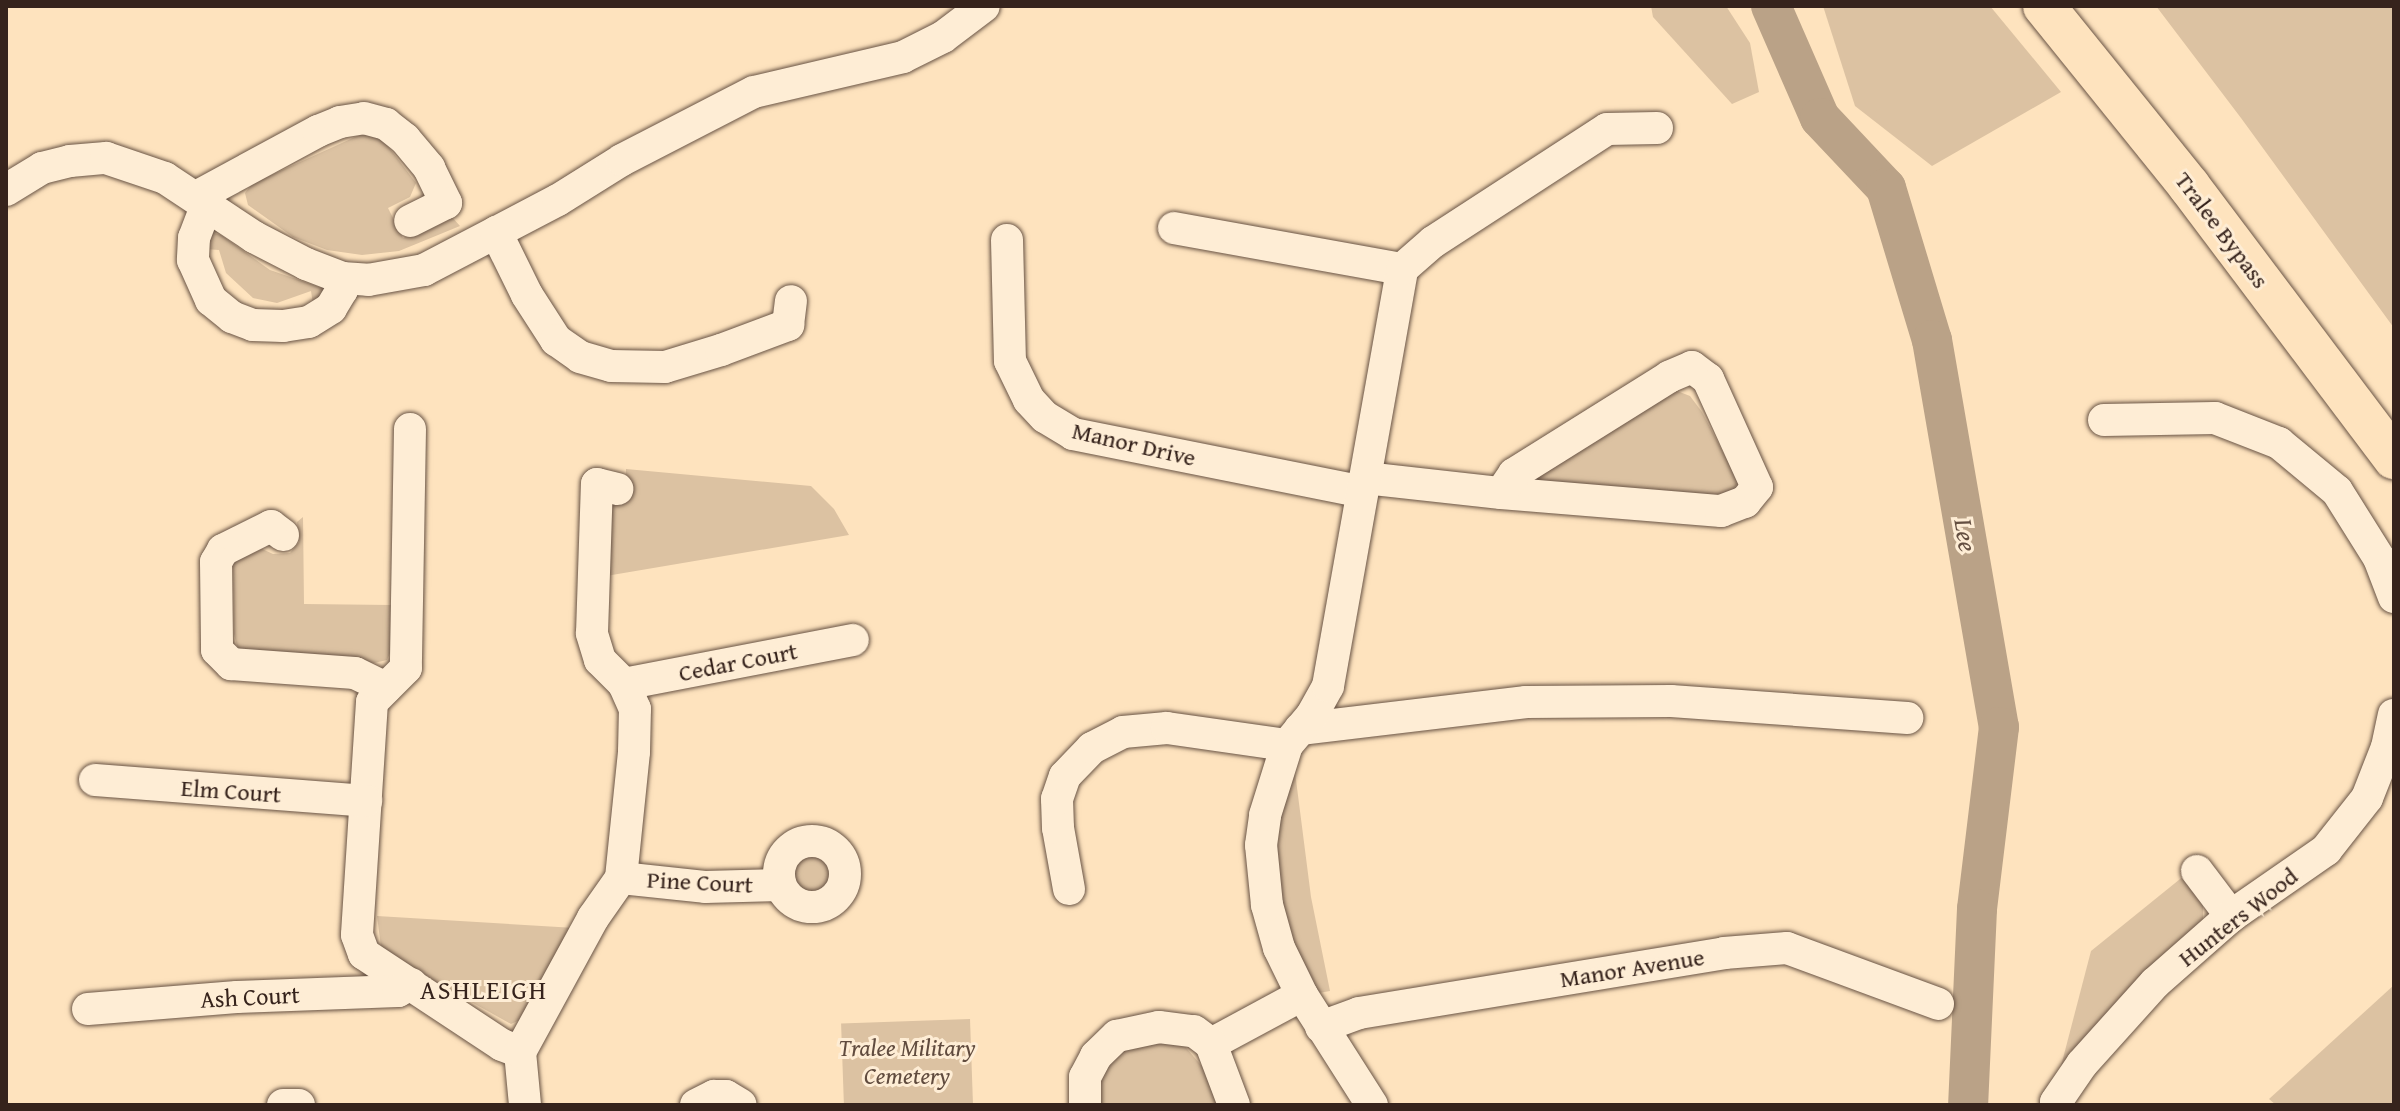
<!DOCTYPE html>
<html>
<head>
<meta charset="utf-8">
<style>
  body { margin:0 }
  #map { position:relative; width:2400px; height:1111px; overflow:hidden; background:#fee3be; font-family:"Gentium Book Plus",serif }
  div>[style] { position:absolute }
  [style*='--x'] { left:calc(var(--x)*1px); top:calc(var(--y)*1px); width:calc(var(--w)*1px); rotate:calc(var(--a)*1deg) }
  .green>* { inset:0; background:#dcc2a2; transform-origin:0 0 }
  .round { border-radius:50% }
  .river>* { height:40px; margin:-20px; padding:0 20px; transform-origin:20px; border-radius:20px; background:#baa287 }
  .roads { filter:drop-shadow(0 0 2px #685344) drop-shadow(0 0 2px #685344) }
  .minor>* { height:32px; margin:-16px; padding:0 16px; transform-origin:16px; border-radius:16px; background:#feedd5 }
  .minor>.ring { margin:-16px; padding:0; box-sizing:content-box; background:none; border:32px solid #feedd5; border-radius:50% }
  .major>* { height:42px; margin:-21px; padding:0 21px; transform-origin:21px; border-radius:21px; background:#fee3be }
  span { translate:-50% -50%; white-space:nowrap; text-align:center; line-height:1.15; -webkit-text-stroke:6px #feedd5; paint-order:stroke }
  .street-label { font-size:24px; color:#36231c }
  .park-label { font-size:24px; color:#604b3e; font-style:italic }
  .water-label { font-size:26px; color:#644f41; font-style:italic }
  .neighbourhood-label { font-size:26px; color:#36231c; letter-spacing:2px }
  .frame { position:absolute; inset:0; border:8px solid #36231c; pointer-events:none }
</style>
</head>
<body>
<div id="map">
  <div class="green">
    <div style="clip-path:polygon(1651px 6px,1726px 6px,1750px 43px,1759px 92px,1732px 104px,1653px 17px)"></div>
    <div style="clip-path:polygon(1823px 6px,1990px 6px,2061px 92px,1932px 166px,1855px 106px)"></div>
    <div style="clip-path:polygon(2156px 6px,2394px 6px,2394px 328px,2241px 118px)"></div>
    <div style="clip-path:polygon(366px 132px,381px 137px,416px 183px,410px 197px,388px 208px,403px 238px,452px 217px,460px 226px,399px 251px,362px 255px,327px 250px,293px 237px,248px 205px,245px 193px,252px 184px)"></div>
    <div style="clip-path:polygon(206px 231px,221px 235px,270px 270px,325px 289px,313px 304px,311px 291px,277px 303px,253px 298px,226px 273px,219px 250px,205px 249px)"></div>
    <div style="clip-path:polygon(1672px 389px,1690px 396px,1702px 412px,1738px 481px,1732px 493px,1726px 496px,1545px 489px,1530px 476px)"></div>
    <div style="clip-path:polygon(626px 469px,811px 486px,834px 509px,849px 535px,606px 576px,610px 499px,625px 497px)"></div>
    <div style="clip-path:polygon(303px 517px,304px 604px,391px 605px,391px 651px,387px 660px,374px 663px,243px 651px,237px 646px,234px 634px,233px 560px,258px 547px,273px 554px,290px 553px,299px 542px,297px 522px)"></div>
    <div style="clip-path:polygon(1295px 772px,1311px 897px,1330px 991px,1313px 994px,1286px 938px,1276px 865px,1283px 793px)"></div>
    <div class="round" style="left:790px;top:853px;width:44px;height:44px"></div>
    <div style="clip-path:polygon(2185px 875px,2203px 905px,2203px 921px,2064px 1069px,2061px 1066px,2091px 951px)"></div>
    <div style="clip-path:polygon(377px 916px,575px 928px,522px 1019px,511px 1024px,392px 958px,381px 947px)"></div>
    <div style="clip-path:polygon(2394px 985px,2394px 1105px,2276px 1105px,2269px 1099px)"></div>
    <div style="left:970px;top:1019px;width:86px;height:129px;rotate:88deg"></div>
    <div style="clip-path:polygon(1124px 1043px,1182px 1043px,1211px 1077px,1218px 1105px,1098px 1105px,1094px 1085px)"></div>
  </div>
  <div class="river">
    <div style="--x:1771;--y:6;--w:122;--a:66.4"></div>
    <div style="--x:1820;--y:118;--w:96;--a:46.7"></div>
    <div style="--x:1886;--y:188;--w:159;--a:73.2"></div>
    <div style="--x:1932;--y:340;--w:393;--a:80.2"></div>
    <div style="--x:1999;--y:727;--w:183;--a:96.9"></div>
    <div style="--x:1977;--y:909;--w:196;--a:92.6"></div>
  </div>
  <div class="roads">
    <div class="minor">
      <div style="--x:6;--y:190;--w:42;--a:-31.4"></div>
      <div style="--x:42;--y:168;--w:29;--a:-14"></div>
      <div style="--x:70;--y:161;--w:36;--a:-5"></div>
      <div style="--x:106;--y:158;--w:62;--a:18.7"></div>
      <div style="--x:165;--y:178;--w:107;--a:33.5"></div>
      <div style="--x:254;--y:237;--w:59;--a:27.4"></div>
      <div style="--x:306;--y:264;--w:39;--a:21"></div>
      <div style="--x:342;--y:278;--w:26;--a:4"></div>
      <div style="--x:368;--y:280;--w:57;--a:-10.1"></div>
      <div style="--x:424;--y:270;--w:151;--a:-27.6"></div>
      <div style="--x:558;--y:200;--w:75;--a:-32"></div>
      <div style="--x:622;--y:160;--w:148;--a:-27.3"></div>
      <div style="--x:754;--y:92;--w:153;--a:-13.2"></div>
      <div style="--x:903;--y:57;--w:45;--a:-26.6"></div>
      <div style="--x:943;--y:37;--w:51;--a:-37.1"></div>
      <div style="--x:196;--y:197;--w:139;--a:-28.4"></div>
      <div style="--x:318;--y:131;--w:24;--a:-22"></div>
      <div style="--x:340;--y:122;--w:24;--a:-9"></div>
      <div style="--x:364;--y:118;--w:23;--a:15"></div>
      <div style="--x:386;--y:124;--w:24;--a:38"></div>
      <div style="--x:405;--y:139;--w:38;--a:50"></div>
      <div style="--x:429;--y:168;--w:39;--a:64"></div>
      <div style="--x:446;--y:203;--w:40;--a:153.4"></div>
      <div style="--x:207;--y:204;--w:36;--a:111"></div>
      <div style="--x:194;--y:238;--w:22;--a:93"></div>
      <div style="--x:193;--y:260;--w:44;--a:65.8"></div>
      <div style="--x:211;--y:300;--w:27;--a:39"></div>
      <div style="--x:232;--y:317;--w:22;--a:21"></div>
      <div style="--x:253;--y:325;--w:30;--a:2"></div>
      <div style="--x:283;--y:326;--w:26;--a:-9"></div>
      <div style="--x:309;--y:322;--w:26;--a:-32"></div>
      <div style="--x:331;--y:308;--w:21;--a:-59"></div>
      <div style="--x:342;--y:290;--w:12;--a:-90"></div>
      <div style="--x:1174;--y:228;--w:232;--a:10.2"></div>
      <div style="--x:496;--y:232;--w:70;--a:63.8"></div>
      <div style="--x:527;--y:295;--w:54;--a:57.2"></div>
      <div style="--x:556;--y:340;--w:29;--a:35"></div>
      <div style="--x:580;--y:357;--w:32;--a:16"></div>
      <div style="--x:611;--y:366;--w:54;--a:1.1"></div>
      <div style="--x:665;--y:367;--w:59;--a:-16.9"></div>
      <div style="--x:721;--y:350;--w:72;--a:-20.5"></div>
      <div style="--x:788;--y:325;--w:24;--a:-83"></div>
      <div style="--x:1007;--y:240;--w:121;--a:88.6"></div>
      <div style="--x:1010;--y:361;--w:43;--a:64"></div>
      <div style="--x:1029;--y:400;--w:23;--a:47"></div>
      <div style="--x:1045;--y:417;--w:33;--a:31"></div>
      <div style="--x:1073;--y:434;--w:295;--a:11.3"></div>
      <div style="--x:2104;--y:420;--w:111;--a:-1"></div>
      <div style="--x:2215;--y:418;--w:69;--a:21.3"></div>
      <div style="--x:2279;--y:443;--w:75;--a:39.6"></div>
      <div style="--x:2337;--y:491;--w:79;--a:57.9"></div>
      <div style="--x:2379;--y:558;--w:42;--a:69"></div>
      <div style="--x:410;--y:429;--w:239;--a:91"></div>
      <div style="--x:406;--y:668;--w:48;--a:135"></div>
      <div style="--x:372;--y:702;--w:233;--a:93.7"></div>
      <div style="--x:357;--y:935;--w:20;--a:70"></div>
      <div style="--x:364;--y:954;--w:165;--a:33.4"></div>
      <div style="--x:502;--y:1045;--w:19;--a:21"></div>
      <div style="--x:520;--y:1052;--w:53;--a:84.6"></div>
      <div style="--x:1365;--y:478;--w:137;--a:6.3"></div>
      <div style="--x:1501;--y:493;--w:221;--a:4.7"></div>
      <div style="--x:1721;--y:511;--w:26;--a:-21"></div>
      <div style="--x:1745;--y:502;--w:19;--a:-51"></div>
      <div style="--x:1757;--y:487;--w:119;--a:-114.4"></div>
      <div style="--x:1708;--y:379;--w:20;--a:-143"></div>
      <div style="--x:1692;--y:367;--w:25;--a:157"></div>
      <div style="--x:1669;--y:377;--w:183;--a:148"></div>
      <div style="--x:1514;--y:474;--w:23;--a:124"></div>
      <div style="--x:283;--y:535;--w:15;--a:-143"></div>
      <div style="--x:271;--y:526;--w:54;--a:153.4"></div>
      <div style="--x:223;--y:550;--w:14;--a:120"></div>
      <div style="--x:216;--y:562;--w:88;--a:89.3"></div>
      <div style="--x:217;--y:650;--w:20;--a:45"></div>
      <div style="--x:231;--y:664;--w:124;--a:4.2"></div>
      <div style="--x:355;--y:673;--w:34;--a:26"></div>
      <div style="--x:624;--y:684;--w:233;--a:-10.9"></div>
      <div style="--x:1300;--y:729;--w:228;--a:-6.8"></div>
      <div style="--x:1526;--y:702;--w:145;--a:-0.4"></div>
      <div style="--x:1671;--y:701;--w:237;--a:4.1"></div>
      <div style="--x:95;--y:780;--w:272;--a:4.4"></div>
      <div class="ring" style="left:779px;top:841px;width:34px;height:34px"></div>
      <div style="--x:2197;--y:871;--w:56;--a:52.9"></div>
      <div style="--x:621;--y:878;--w:84;--a:6.1"></div>
      <div style="--x:705;--y:887;--w:75;--a:-1.5"></div>
      <div style="--x:1069;--y:889;--w:62;--a:-100.2"></div>
      <div style="--x:1058;--y:828;--w:29;--a:-92"></div>
      <div style="--x:1057;--y:799;--w:24;--a:-71"></div>
      <div style="--x:1065;--y:776;--w:39;--a:-46"></div>
      <div style="--x:1092;--y:748;--w:35;--a:-27"></div>
      <div style="--x:1123;--y:732;--w:44;--a:-5.2"></div>
      <div style="--x:1167;--y:728;--w:121;--a:8.1"></div>
      <div style="--x:88;--y:1009;--w:149;--a:-4.6"></div>
      <div style="--x:237;--y:997;--w:161;--a:-2.1"></div>
      <div style="--x:398;--y:991;--w:15;--a:-28"></div>
      <div style="--x:1321;--y:1027;--w:40;--a:-20.2"></div>
      <div style="--x:1359;--y:1013;--w:370;--a:-9.3"></div>
      <div style="--x:1724;--y:953;--w:63;--a:-4.5"></div>
      <div style="--x:1787;--y:948;--w:161;--a:20.3"></div>
      <div style="--x:1211;--y:1044;--w:103;--a:-28.3"></div>
      <div style="--x:520;--y:1052;--w:153;--a:-61.4"></div>
      <div style="--x:593;--y:918;--w:49;--a:-55"></div>
      <div style="--x:621;--y:878;--w:127;--a:-84.1"></div>
      <div style="--x:634;--y:752;--w:43;--a:-88.7"></div>
      <div style="--x:635;--y:709;--w:27;--a:-114"></div>
      <div style="--x:624;--y:684;--w:34;--a:-135"></div>
      <div style="--x:600;--y:660;--w:28;--a:-107"></div>
      <div style="--x:592;--y:633;--w:149;--a:-88.1"></div>
      <div style="--x:597;--y:484;--w:21;--a:14"></div>
      <div style="--x:283;--y:1105;--w:16;--a:0"></div>
      <div style="--x:696;--y:1105;--w:20;--a:-27"></div>
      <div style="--x:714;--y:1096;--w:12;--a:0"></div>
      <div style="--x:726;--y:1096;--w:17;--a:31"></div>
      <div style="--x:1085;--y:1105;--w:28;--a:-90"></div>
      <div style="--x:1085;--y:1077;--w:24;--a:-62"></div>
      <div style="--x:1096;--y:1056;--w:29;--a:-44"></div>
      <div style="--x:1117;--y:1036;--w:43;--a:-12.1"></div>
      <div style="--x:1159;--y:1027;--w:35;--a:7"></div>
      <div style="--x:1194;--y:1031;--w:21;--a:37"></div>
      <div style="--x:1211;--y:1044;--w:65;--a:69.3"></div>
      <div style="--x:1372;--y:1105;--w:130;--a:-122.5"></div>
      <div style="--x:1302;--y:995;--w:52;--a:-116.1"></div>
      <div style="--x:1279;--y:948;--w:45;--a:-105.6"></div>
      <div style="--x:1267;--y:905;--w:60;--a:-95.7"></div>
      <div style="--x:1261;--y:845;--w:30;--a:-82"></div>
      <div style="--x:1265;--y:815;--w:73;--a:-72.6"></div>
      <div style="--x:1287;--y:745;--w:39;--a:-50"></div>
      <div style="--x:1312;--y:715;--w:33;--a:-61"></div>
      <div style="--x:1328;--y:686;--w:424;--a:-79.9"></div>
      <div style="--x:1402;--y:269;--w:41;--a:-41.1"></div>
      <div style="--x:1433;--y:242;--w:207;--a:-33"></div>
      <div style="--x:1607;--y:129;--w:50;--a:-1.1"></div>
      <div style="--x:2057;--y:1105;--w:3;--a:-108"></div>
      <div style="--x:2056;--y:1102;--w:46;--a:-55.6"></div>
      <div style="--x:2082;--y:1064;--w:109;--a:-48"></div>
      <div style="--x:2155;--y:983;--w:101;--a:-41.4"></div>
      <div style="--x:2231;--y:916;--w:116;--a:-34.8"></div>
      <div style="--x:2326;--y:850;--w:66;--a:-51.7"></div>
      <div style="--x:2367;--y:798;--w:55;--a:-68.6"></div>
      <div style="--x:2387;--y:747;--w:33;--a:-78"></div>
    </div>
    <div class="major">
      <div style="--x:2044;--y:6;--w:231;--a:51.1"></div>
      <div style="--x:2189;--y:186;--w:341;--a:53"></div>
    </div>
  </div>
  <div class="street-label">
    <span style="left:2222px;top:230px;rotate:53deg">Tralee Bypass</span>
    <span style="left:1134px;top:444px;rotate:13deg">Manor Drive</span>
    <span style="left:738px;top:662px;rotate:-11deg">Cedar Court</span>
    <span style="left:231px;top:791px;rotate:4deg">Elm Court</span>
    <span style="left:700px;top:882px;rotate:3deg">Pine Court</span>
    <span style="left:2238px;top:917px;rotate:-38deg">Hunters Wood</span>
    <span style="left:1632px;top:968px;rotate:-9deg">Manor Avenue</span>
    <span style="left:250px;top:997px;rotate:-3deg">Ash Court</span>
  </div>
  <div class="park-label">
    <span style="left:907px;top:1062px">Tralee Military<br>Cemetery</span>
  </div>
  <div class="water-label">
    <span style="left:1966px;top:535px;rotate:80deg">Lee</span>
  </div>
  <div class="neighbourhood-label">
    <span style="left:484px;top:990px">ASHLEIGH</span>
  </div>
  <div class="frame"></div>
</div>
</body>
</html>
